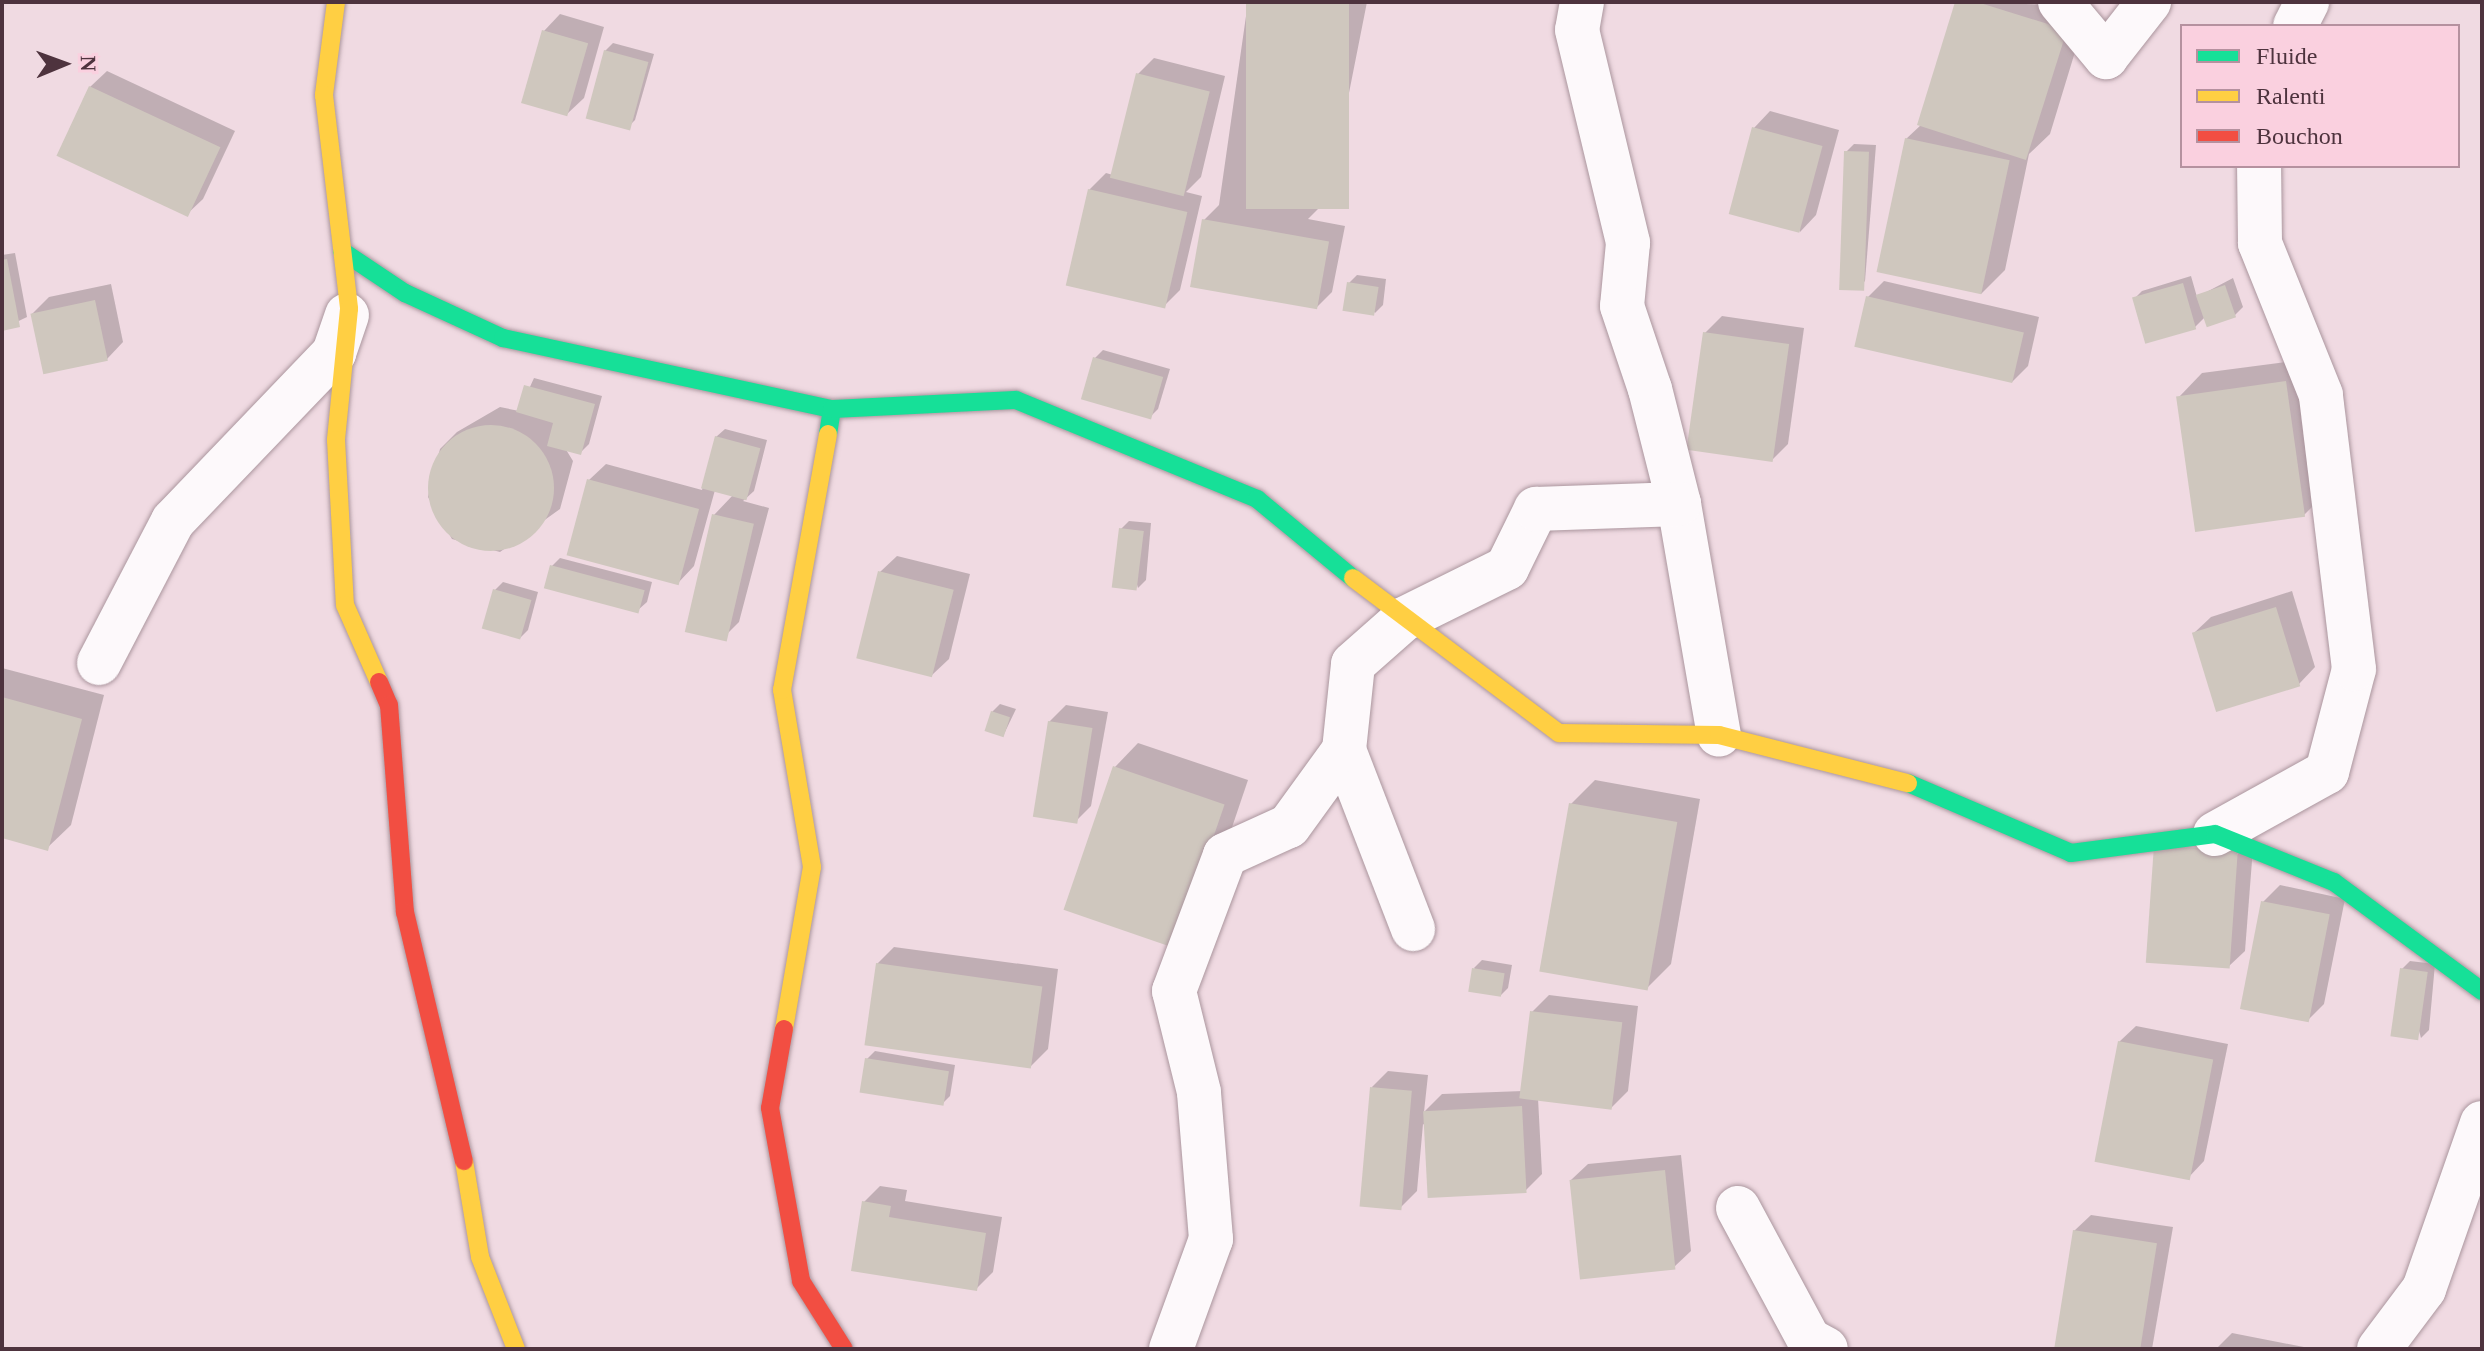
<!DOCTYPE html>
<html>
<head>
<meta charset="utf-8">
<style>
  body { margin:0 }
  #map { position:relative; width:2484px; height:1351px; overflow:hidden; background:#f0dae2; font-family:"Times New Roman",serif }
  div>[style] { position:absolute }
  [style*='--x'] { left:calc(var(--x)*1px); top:calc(var(--y)*1px); width:calc(var(--w)*1px); rotate:calc(var(--a)*1deg) }
  .shadow>* { inset:0; background:#0003 }
  .building>* { inset:0; background:#cfc7be; transform-origin:0 0 }
  .round { border-radius:50% }
  .roads { filter:drop-shadow(0 0 2px #ab969e) drop-shadow(0 0 2px #ab969e) }
  .street>* { height:44px; margin:-22px; padding:0 22px; transform-origin:22px; border-radius:22px; background:#fdf9fb }
  .fast>* { height:18px; margin:-9px; padding:0 9px; transform-origin:9px; border-radius:9px; background:#16e098 }
  .slow>* { height:18px; margin:-9px; padding:0 9px; transform-origin:9px; border-radius:9px; background:#ffcf43 }
  .jam>* { height:18px; margin:-9px; padding:0 9px; transform-origin:9px; border-radius:9px; background:#f24e42 }
  span { translate:-50% -50%; white-space:nowrap; text-align:center; line-height:1.15; -webkit-text-stroke:6px #fad0df; paint-order:stroke }
  .frame { position:absolute; inset:0; border:4px solid #4e333e; pointer-events:none }
  .legend { position:absolute; left:2180px; top:24px; width:280px; height:144px; box-sizing:border-box; background:#fad0df; border:2px solid #b5919f; margin:0; padding:10px 14px; list-style:none; font-size:24px; color:#4e333e }
  .legend li { display:flex; align-items:center; gap:16px; height:40px }
  .legend b { width:40px; border:2px solid #b5919f }
  .north { position:absolute; left:24px; top:24px; width:80px; height:80px; -webkit-text-stroke:6px #fad0df; paint-order:stroke; rotate:89deg; font-size:22px; font-weight:700; line-height:32px; text-align:center; color:#4e333e }
  .north::after { content:''; display:block; margin:auto; width:28px; height:36px; background:#4e333e; clip-path:polygon(50% 0,100% 100%,50% 72%,0 100%) }
</style>
</head>
<body>
<div id="map">
  <div class="shadow">
    <div style="clip-path:polygon(1248px 2px,1367px 2px,1328px 199px,1308px 219px,1345px 226px,1332px 292px,1316px 308px,1204px 220px,1219px 205px)"></div>
    <div style="clip-path:polygon(1957px 2px,2089px 6px,2050px 134px,2029px 154px,2005px 270px,1981px 294px,1906px 139px,1922px 124px)"></div>
    <div style="clip-path:polygon(560px 14px,604px 27px,584px 98px,567px 114px,544px 31px)"></div>
    <div style="clip-path:polygon(613px 43px,654px 54px,635px 120px,627px 128px,605px 51px)"></div>
    <div style="clip-path:polygon(1154px 58px,1225px 76px,1201px 177px,1186px 192px,1202px 196px,1180px 290px,1164px 306px,1089px 190px,1106px 173px,1113px 175px,1138px 74px)"></div>
    <div style="clip-path:polygon(107px 71px,235px 131px,203px 199px,186px 215px,90px 87px)"></div>
    <div style="clip-path:polygon(1770px 111px,1839px 130px,1816px 215px,1800px 232px,1754px 128px)"></div>
    <div style="clip-path:polygon(1854px 144px,1876px 145px,1865px 281px,1857px 289px,1846px 152px)"></div>
    <div style="clip-path:polygon(15px 253px,27px 317px,2px 329px,2px 255px)"></div>
    <div style="clip-path:polygon(1357px 275px,1386px 279px,1383px 305px,1375px 313px,1349px 283px)"></div>
    <div style="clip-path:polygon(2191px 276px,2197px 297px,2233px 278px,2243px 307px,2235px 315px,2205px 317px,2195px 327px,2134px 299px,2142px 291px)"></div>
    <div style="clip-path:polygon(1884px 281px,2039px 317px,2028px 366px,2012px 382px,1868px 297px)"></div>
    <div style="clip-path:polygon(111px 284px,123px 342px,107px 359px,32px 314px,49px 297px)"></div>
    <div style="clip-path:polygon(1722px 316px,1804px 328px,1788px 444px,1771px 461px,1705px 333px)"></div>
    <div style="clip-path:polygon(1103px 350px,1170px 369px,1158px 409px,1150px 417px,1095px 358px)"></div>
    <div style="clip-path:polygon(2309px 359px,2328px 491px,2304px 515px,2179px 397px,2202px 373px)"></div>
    <div style="clip-path:polygon(534px 378px,602px 396px,589px 444px,581px 452px,565px 448px,573px 461px,560px 509px,500px 552px,452px 539px,428px 497px,440px 449px,457px 432px,500px 407px,519px 411px)"></div>
    <div style="clip-path:polygon(725px 429px,767px 440px,754px 491px,743px 501px,769px 508px,739px 622px,722px 639px,714px 515px,733px 495px,715px 490px,694px 566px,678px 583px,589px 480px,606px 464px,702px 490px,716px 437px)"></div>
    <div style="clip-path:polygon(1129px 521px,1151px 523px,1146px 580px,1138px 588px,1121px 529px)"></div>
    <div style="clip-path:polygon(897px 556px,970px 574px,949px 659px,932px 675px,880px 572px)"></div>
    <div style="clip-path:polygon(560px 558px,652px 582px,647px 602px,638px 610px,552px 566px)"></div>
    <div style="clip-path:polygon(503px 582px,538px 592px,528px 630px,520px 638px,495px 590px)"></div>
    <div style="clip-path:polygon(2292px 591px,2315px 667px,2299px 684px,2194px 633px,2211px 617px)"></div>
    <div style="clip-path:polygon(2px 668px,104px 695px,71px 825px,47px 848px,2px 836px)"></div>
    <div style="clip-path:polygon(1000px 704px,1016px 709px,1004px 734px,992px 712px)"></div>
    <div style="clip-path:polygon(1066px 705px,1108px 712px,1091px 806px,1074px 823px,1049px 722px)"></div>
    <div style="clip-path:polygon(1138px 743px,1248px 780px,1200px 922px,1115px 767px)"></div>
    <div style="clip-path:polygon(1595px 780px,1700px 799px,1671px 964px,1647px 988px,1571px 804px)"></div>
    <div style="clip-path:polygon(2254px 835px,2245px 951px,2228px 967px,2147px 962px)"></div>
    <div style="clip-path:polygon(2280px 885px,2345px 899px,2324px 1004px,2307px 1021px,2263px 902px)"></div>
    <div style="clip-path:polygon(894px 947px,1058px 969px,1048px 1049px,1031px 1066px,877px 964px)"></div>
    <div style="clip-path:polygon(1482px 960px,1512px 965px,1508px 988px,1500px 996px,1474px 968px)"></div>
    <div style="clip-path:polygon(2410px 961px,2435px 964px,2429px 1030px,2421px 1038px,2402px 969px)"></div>
    <div style="clip-path:polygon(1549px 995px,1638px 1006px,1628px 1091px,1611px 1108px,1538px 1098px,1542px 1174px,1525px 1191px,1423px 1124px,1417px 1191px,1400px 1208px,1372px 1087px,1388px 1071px,1428px 1075px,1424px 1112px,1442px 1094px,1523px 1091px,1532px 1012px)"></div>
    <div style="clip-path:polygon(2136px 1026px,2228px 1044px,2204px 1161px,2188px 1178px,2119px 1042px)"></div>
    <div style="clip-path:polygon(875px 1051px,955px 1065px,950px 1096px,942px 1104px,867px 1059px)"></div>
    <div style="clip-path:polygon(1681px 1155px,1691px 1251px,1674px 1267px,1571px 1180px,1588px 1164px)"></div>
    <div style="clip-path:polygon(880px 1186px,907px 1190px,905px 1201px,1002px 1217px,993px 1272px,976px 1289px,864px 1202px)"></div>
    <div style="clip-path:polygon(2091px 1215px,2173px 1227px,2152px 1349px,2058px 1349px,2074px 1231px)"></div>
    <div style="clip-path:polygon(2232px 1333px,2314px 1349px,2216px 1349px)"></div>
  </div>
  <div class="building">
    <div style="left:1246px;top:2px;width:103px;height:207px"></div>
    <div style="clip-path:polygon(1955px 2px,1977px 2px,2067px 30px,2026px 160px,1917px 125px)"></div>
    <div style="left:542px;top:30px;width:48px;height:76px;rotate:16deg"></div>
    <div style="left:604px;top:50px;width:46px;height:71px;rotate:15deg"></div>
    <div style="left:1136px;top:73px;width:76px;height:108px;rotate:14deg"></div>
    <div style="left:89px;top:86px;width:145px;height:77px;rotate:25deg"></div>
    <div style="left:1752px;top:127px;width:73px;height:90px;rotate:15deg"></div>
    <div style="left:1905px;top:138px;width:107px;height:137px;rotate:12deg"></div>
    <div style="left:1844px;top:151px;width:25px;height:139px;rotate:2deg"></div>
    <div style="left:1088px;top:189px;width:102px;height:99px;rotate:13deg"></div>
    <div style="left:1202px;top:219px;width:129px;height:69px;rotate:10deg"></div>
    <div style="clip-path:polygon(7px 259px,20px 327px,2px 331px,2px 260px)"></div>
    <div style="left:1347px;top:282px;width:32px;height:29px;rotate:9deg"></div>
    <div style="left:2183px;top:283px;width:48px;height:53px;rotate:74deg"></div>
    <div style="left:2225px;top:285px;width:34px;height:31px;rotate:71deg"></div>
    <div style="left:1866px;top:296px;width:162px;height:52px;rotate:13deg"></div>
    <div style="left:95px;top:300px;width:62px;height:66px;rotate:78deg"></div>
    <div style="left:1703px;top:332px;width:87px;height:119px;rotate:8deg"></div>
    <div style="left:1093px;top:357px;width:73px;height:44px;rotate:16deg"></div>
    <div style="left:2286px;top:381px;width:137px;height:111px;rotate:82deg"></div>
    <div style="clip-path:polygon(524px 385px,595px 404px,581px 455px,547px 446px,553px 423px,516px 412px)"></div>
    <div class="round" style="left:428px;top:425px;width:126px;height:126px"></div>
    <div style="left:715px;top:436px;width:47px;height:54px;rotate:15deg"></div>
    <div style="left:587px;top:479px;width:116px;height:79px;rotate:15deg"></div>
    <div style="left:712px;top:514px;width:43px;height:121px;rotate:13deg"></div>
    <div style="left:1119px;top:528px;width:25px;height:60px;rotate:7deg"></div>
    <div style="left:550px;top:565px;width:98px;height:24px;rotate:15deg"></div>
    <div style="left:878px;top:571px;width:78px;height:90px;rotate:14deg"></div>
    <div style="left:493px;top:589px;width:40px;height:41px;rotate:16deg"></div>
    <div style="left:2276px;top:607px;width:83px;height:88px;rotate:73deg"></div>
    <div style="clip-path:polygon(2px 697px,82px 719px,48px 851px,2px 838px)"></div>
    <div style="left:991px;top:711px;width:20px;height:21px;rotate:18deg"></div>
    <div style="left:1048px;top:721px;width:45px;height:97px;rotate:9deg"></div>
    <div style="left:1113px;top:766px;width:118px;height:152px;rotate:19deg"></div>
    <div style="left:1569px;top:803px;width:110px;height:171px;rotate:10deg"></div>
    <div style="left:2154px;top:845px;width:84px;height:118px;rotate:4deg"></div>
    <div style="left:2261px;top:901px;width:70px;height:110px;rotate:11deg"></div>
    <div style="left:876px;top:963px;width:168px;height:83px;rotate:8deg"></div>
    <div style="left:1472px;top:968px;width:33px;height:24px;rotate:9deg"></div>
    <div style="left:2400px;top:968px;width:28px;height:69px;rotate:8deg"></div>
    <div style="left:1530px;top:1011px;width:93px;height:88px;rotate:7deg"></div>
    <div style="left:2118px;top:1041px;width:97px;height:123px;rotate:11deg"></div>
    <div style="left:865px;top:1058px;width:85px;height:35px;rotate:9deg"></div>
    <div style="left:1370px;top:1087px;width:42px;height:120px;rotate:5deg"></div>
    <div style="left:1522px;top:1106px;width:87px;height:99px;rotate:87deg"></div>
    <div style="left:1665px;top:1170px;width:100px;height:96px;rotate:84deg"></div>
    <div style="clip-path:polygon(862px 1201px,891px 1206px,889px 1217px,986px 1233px,977px 1291px,851px 1271px)"></div>
    <div style="left:2073px;top:1230px;width:85px;height:120px;rotate:9deg"></div>
  </div>
  <div class="roads">
    <div class="street">
      <div style="--x:1582;--y:2;--w:28;--a:100"></div>
      <div style="--x:1577;--y:30;--w:219;--a:76.5"></div>
      <div style="--x:1628;--y:243;--w:63;--a:95.4"></div>
      <div style="--x:1622;--y:306;--w:88;--a:71.4"></div>
      <div style="--x:1650;--y:389;--w:119;--a:75.8"></div>
      <div style="--x:1679;--y:504;--w:234;--a:80.2"></div>
      <div style="--x:2060;--y:2;--w:72;--a:50.1"></div>
      <div style="--x:2106;--y:57;--w:70;--a:-52"></div>
      <div style="--x:2295;--y:26;--w:27;--a:-63"></div>
      <div style="--x:99;--y:663;--w:160;--a:-62.5"></div>
      <div style="--x:173;--y:521;--w:233;--a:-46.2"></div>
      <div style="--x:334;--y:353;--w:40;--a:-71.1"></div>
      <div style="--x:1344;--y:750;--w:192;--a:68.9"></div>
      <div style="--x:2215;--y:834;--w:128;--a:-29"></div>
      <div style="--x:2327;--y:772;--w:106;--a:-75.3"></div>
      <div style="--x:2354;--y:669;--w:276;--a:-96.9"></div>
      <div style="--x:2321;--y:395;--w:164;--a:-111.9"></div>
      <div style="--x:2260;--y:243;--w:77;--a:-90.7"></div>
      <div style="--x:1738;--y:1208;--w:150;--a:61.7"></div>
      <div style="--x:1809;--y:1340;--w:19;--a:28"></div>
      <div style="--x:1171;--y:1349;--w:117;--a:-70"></div>
      <div style="--x:1211;--y:1239;--w:147;--a:-94.7"></div>
      <div style="--x:1199;--y:1092;--w:104;--a:-103.9"></div>
      <div style="--x:1174;--y:991;--w:145;--a:-69.4"></div>
      <div style="--x:1225;--y:855;--w:70;--a:-24.4"></div>
      <div style="--x:1289;--y:826;--w:94;--a:-54.1"></div>
      <div style="--x:1344;--y:750;--w:86;--a:-84"></div>
      <div style="--x:1353;--y:664;--w:68;--a:-41.4"></div>
      <div style="--x:1404;--y:619;--w:115;--a:-26.3"></div>
      <div style="--x:1507;--y:568;--w:66;--a:-63.8"></div>
      <div style="--x:1536;--y:509;--w:143;--a:-2"></div>
      <div style="--x:2379;--y:1349;--w:75;--a:-53.1"></div>
      <div style="--x:2424;--y:1289;--w:176;--a:-70.7"></div>
    </div>
    <div class="fast">
      <div style="--x:342;--y:251;--w:76;--a:33.7"></div>
      <div style="--x:405;--y:293;--w:108;--a:24.7"></div>
      <div style="--x:503;--y:338;--w:337;--a:12.2"></div>
      <div style="--x:832;--y:409;--w:25;--a:99"></div>
      <div style="--x:832;--y:409;--w:184;--a:-2.8"></div>
      <div style="--x:1016;--y:400;--w:261;--a:22.3"></div>
      <div style="--x:1257;--y:499;--w:124;--a:39.5"></div>
      <div style="--x:1908;--y:783;--w:177;--a:23.2"></div>
      <div style="--x:2071;--y:853;--w:145;--a:-7.5"></div>
      <div style="--x:2215;--y:834;--w:128;--a:22"></div>
      <div style="--x:2334;--y:882;--w:184;--a:36.4"></div>
    </div>
    <div class="slow">
      <div style="--x:336;--y:2;--w:94;--a:97.4"></div>
      <div style="--x:324;--y:95;--w:215;--a:83.3"></div>
      <div style="--x:349;--y:309;--w:132;--a:95.7"></div>
      <div style="--x:336;--y:440;--w:165;--a:86.9"></div>
      <div style="--x:345;--y:605;--w:84;--a:66.2"></div>
      <div style="--x:1353;--y:578;--w:258;--a:37"></div>
      <div style="--x:1559;--y:733;--w:160;--a:0.7"></div>
      <div style="--x:1719;--y:735;--w:195;--a:14.3"></div>
      <div style="--x:784;--y:1029;--w:164;--a:-80.2"></div>
      <div style="--x:812;--y:867;--w:180;--a:-99.6"></div>
      <div style="--x:782;--y:690;--w:260;--a:-79.8"></div>
      <div style="--x:464;--y:1161;--w:97;--a:80.5"></div>
      <div style="--x:480;--y:1257;--w:99;--a:68.6"></div>
    </div>
    <div class="jam">
      <div style="--x:379;--y:682;--w:25;--a:67"></div>
      <div style="--x:389;--y:705;--w:208;--a:85.6"></div>
      <div style="--x:405;--y:912;--w:256;--a:76.7"></div>
      <div style="--x:784;--y:1029;--w:80;--a:100"></div>
      <div style="--x:770;--y:1108;--w:176;--a:79.8"></div>
      <div style="--x:801;--y:1281;--w:80;--a:57.7"></div>
    </div>
  </div>
  <div class="frame"></div>
  <ul class="legend">
  <li><b style="height:10px;background:#16e098"></b>Fluide</li>
  <li><b style="height:10px;background:#ffcf43"></b>Ralenti</li>
  <li><b style="height:10px;background:#f24e42"></b>Bouchon</li>
  </ul>
  <div class="north">N</div>
</div>
</body>
</html>
